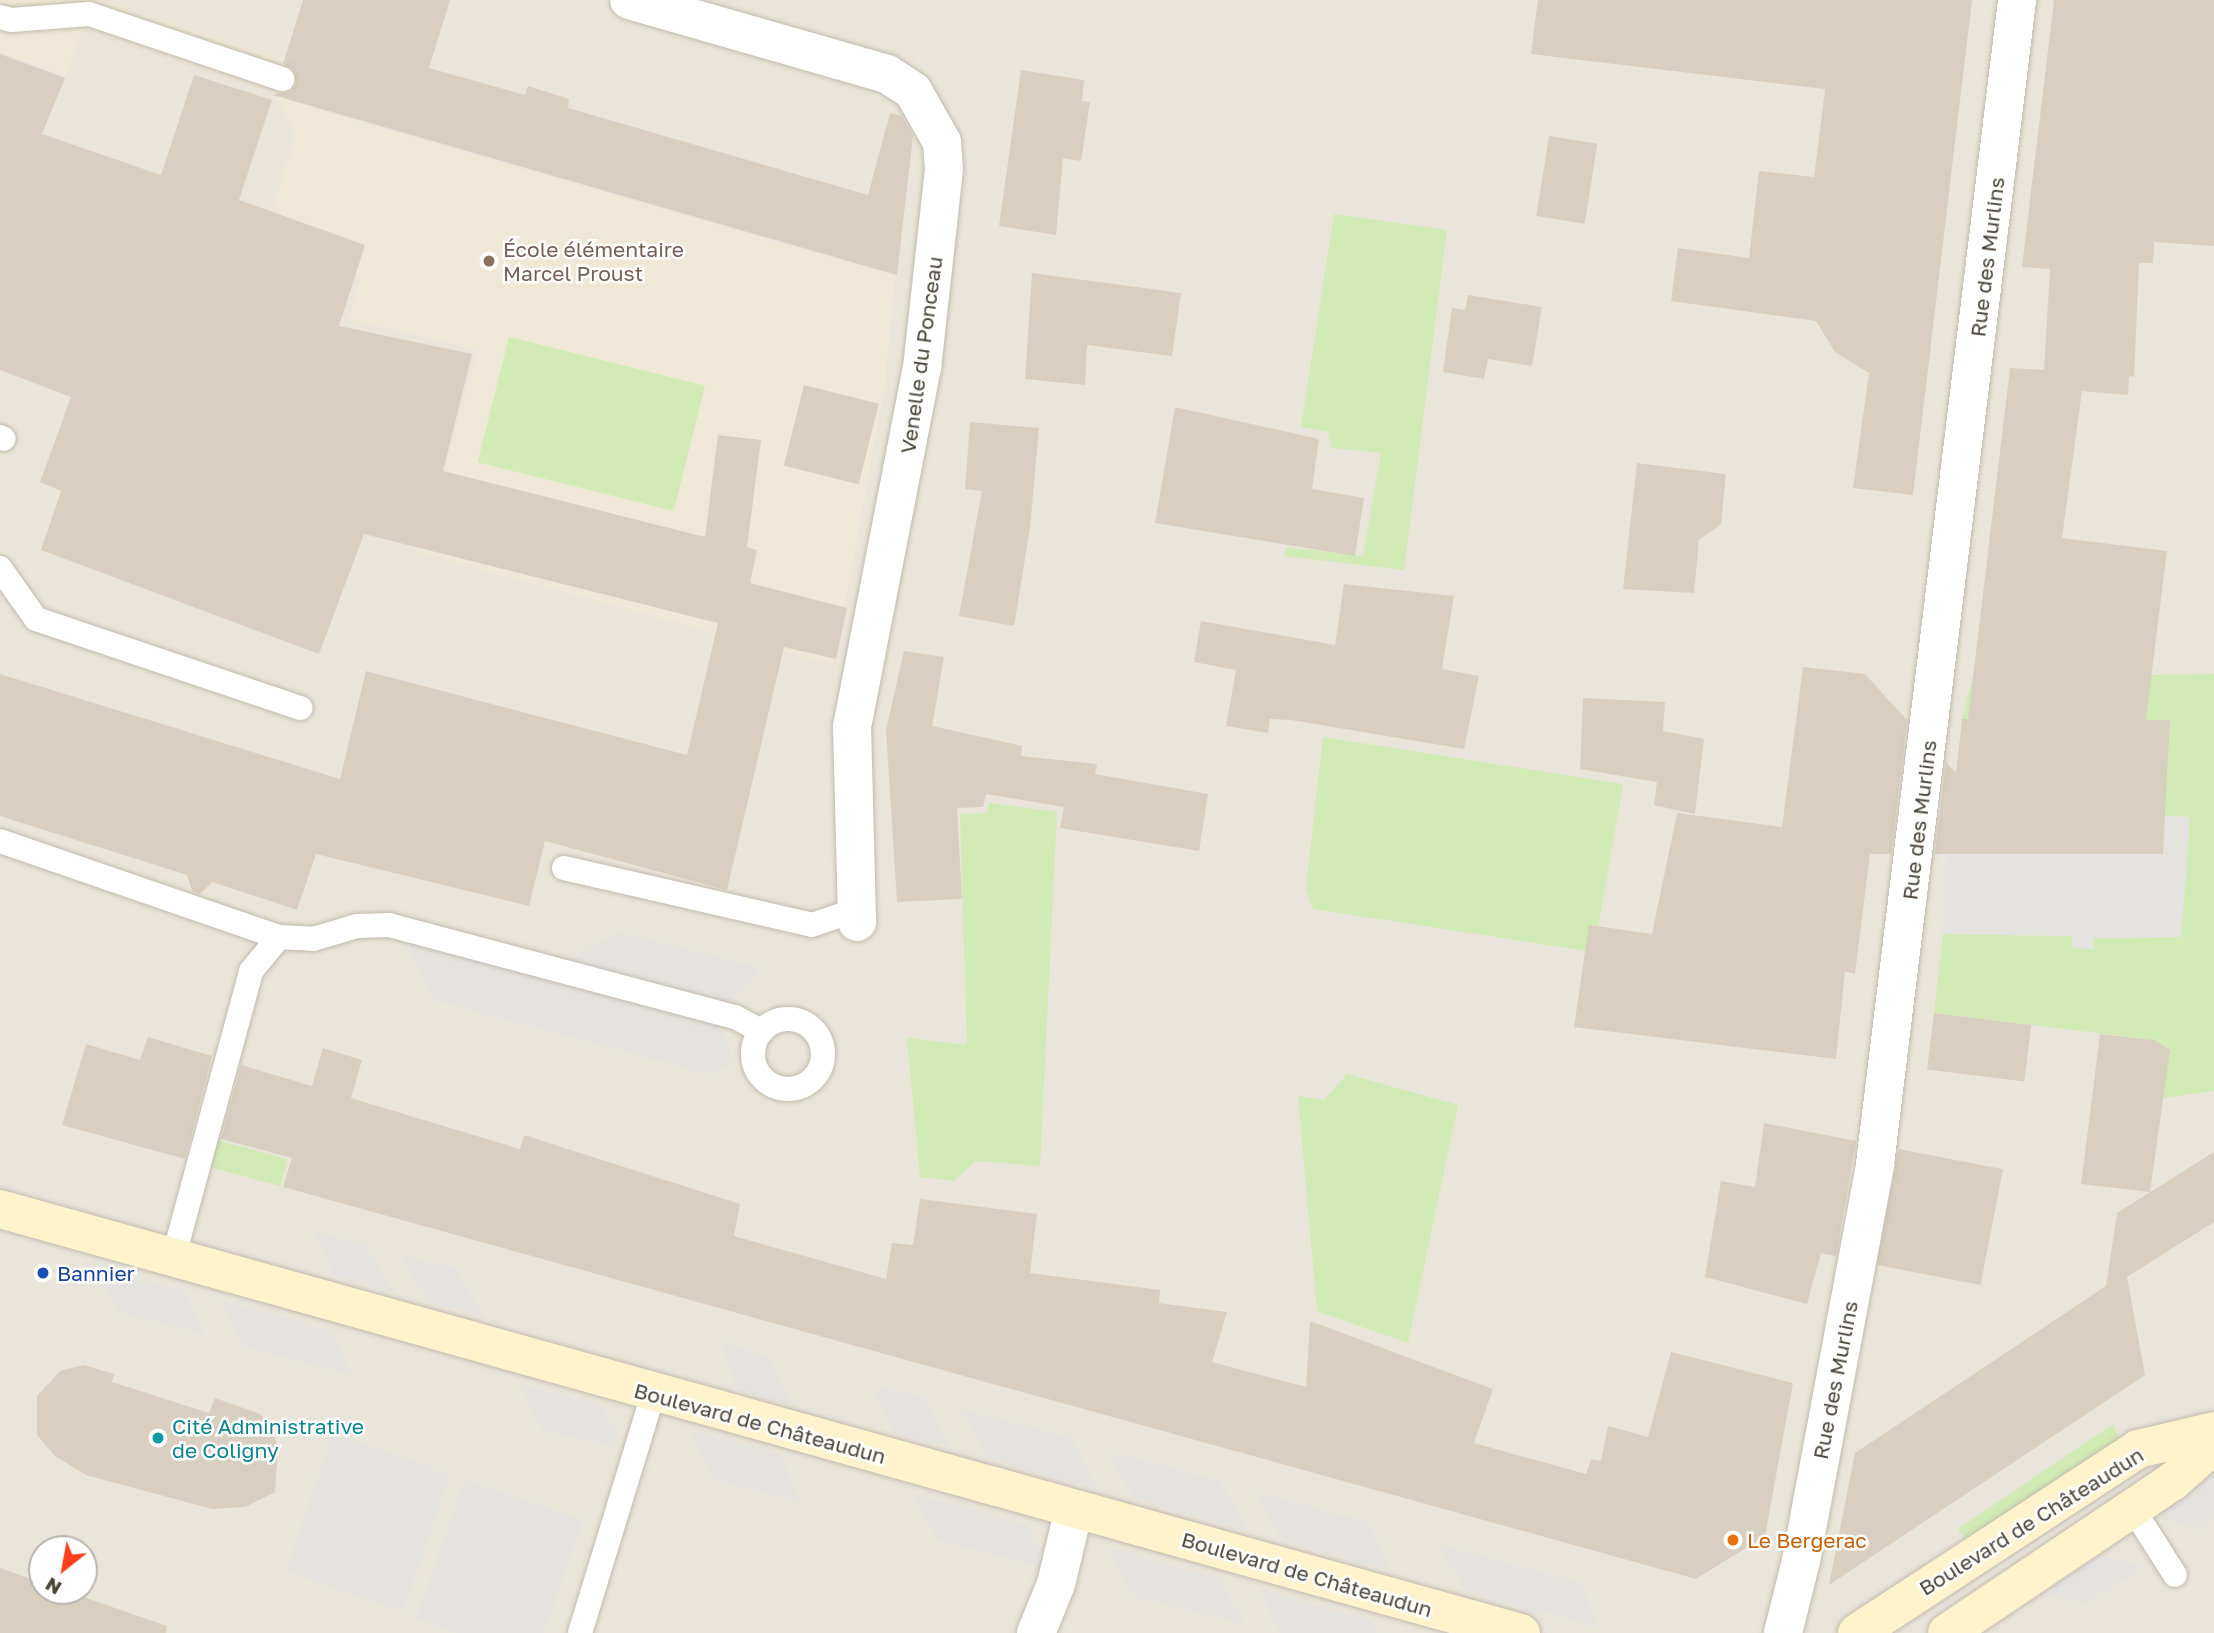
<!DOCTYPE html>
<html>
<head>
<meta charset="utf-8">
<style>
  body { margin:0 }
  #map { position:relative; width:2214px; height:1633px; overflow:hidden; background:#f6f3ec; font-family:"Golos Text",sans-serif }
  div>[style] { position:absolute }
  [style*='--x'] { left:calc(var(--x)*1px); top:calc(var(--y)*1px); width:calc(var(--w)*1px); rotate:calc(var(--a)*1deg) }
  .residential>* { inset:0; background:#eae5da }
  .education>* { inset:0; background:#efe8d6 }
  .green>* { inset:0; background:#d2eab5; transform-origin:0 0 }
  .parking>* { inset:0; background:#e5e3e0; transform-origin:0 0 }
  .building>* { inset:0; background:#d8cfc1; transform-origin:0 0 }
  .roads { filter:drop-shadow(0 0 2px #c2bbae) drop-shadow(0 0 2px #c2bbae) }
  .service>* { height:24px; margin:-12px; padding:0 12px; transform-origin:12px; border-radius:12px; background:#fff }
  .service>.ring { margin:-12px; padding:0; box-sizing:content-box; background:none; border:24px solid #fff; border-radius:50% }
  .minor>* { height:38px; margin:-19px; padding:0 19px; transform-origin:19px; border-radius:19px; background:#fff }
  .secondary>* { height:38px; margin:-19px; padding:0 19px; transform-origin:19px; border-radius:19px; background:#fff3cd }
  .dots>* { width:19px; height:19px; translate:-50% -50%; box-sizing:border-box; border:4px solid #fff; border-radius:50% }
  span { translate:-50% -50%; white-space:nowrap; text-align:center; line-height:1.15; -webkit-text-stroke:5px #fff; paint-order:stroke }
  .education-label { font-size:21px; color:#785e54 }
  .left { translate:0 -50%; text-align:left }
  .street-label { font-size:21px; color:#4b4439 }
  .transit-label { font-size:21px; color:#164399 }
  .culture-label { font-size:21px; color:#0d838f }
  .food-label { font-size:21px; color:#c56008 }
  .north { position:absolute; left:28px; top:1535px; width:70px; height:70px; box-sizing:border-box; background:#fff; border:2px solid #b7b4b0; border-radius:50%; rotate:211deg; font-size:19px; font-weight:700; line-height:28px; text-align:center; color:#4b4439 }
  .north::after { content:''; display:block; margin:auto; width:24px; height:32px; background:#fc3f1d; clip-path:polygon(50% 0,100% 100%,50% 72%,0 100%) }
</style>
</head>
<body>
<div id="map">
  <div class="residential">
    <div style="clip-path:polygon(evenodd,0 0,2214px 0,2214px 1633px,0 1633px,0 0,42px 1549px,84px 1549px,84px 1591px,42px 1591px,42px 1549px)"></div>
  </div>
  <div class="education">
    <div style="clip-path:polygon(0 0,102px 0,311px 68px,306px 93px,315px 109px,895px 276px,885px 384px,834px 665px,421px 553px,477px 350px,348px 319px,361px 278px,262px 242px,296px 135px,276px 95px,84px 26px,66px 76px,0 52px)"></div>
  </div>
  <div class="green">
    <div style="clip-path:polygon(1334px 214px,1447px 230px,1404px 570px,1284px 556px,1286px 547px,1363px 556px,1381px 453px,1332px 448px,1328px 432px,1301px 427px)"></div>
    <div style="left:509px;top:337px;width:202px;height:129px;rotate:14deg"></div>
    <div style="clip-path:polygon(2214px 674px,2214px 1091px,2162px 1098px,2154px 1040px,1934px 1013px,1943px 934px,2073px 936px,2083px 948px,2093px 949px,2092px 938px,2181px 937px,2190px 817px,2165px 816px,2170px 720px,1962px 719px,1972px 678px)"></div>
    <div style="clip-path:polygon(1323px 737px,1623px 784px,1594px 952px,1313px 909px,1306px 889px)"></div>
    <div style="clip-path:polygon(989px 803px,1057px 812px,1040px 1166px,975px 1161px,954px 1181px,920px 1177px,907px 1038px,967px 1045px,960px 814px,987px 813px)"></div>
    <div style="clip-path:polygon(1347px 1074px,1458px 1105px,1408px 1343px,1317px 1311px,1298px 1096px,1324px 1100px)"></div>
    <div style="left:217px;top:1140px;width:73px;height:28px;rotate:15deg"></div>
    <div style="clip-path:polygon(2113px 1424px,2122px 1444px,1969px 1544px,1958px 1529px)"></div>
  </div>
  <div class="parking">
    <div style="clip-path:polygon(2165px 816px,2190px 817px,2181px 937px,2093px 938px,2094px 949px,2073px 948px,2072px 936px,1943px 934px,1946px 854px)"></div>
    <div style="clip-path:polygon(412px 931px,570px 973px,572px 958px,620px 932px,761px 968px,732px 999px,735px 1017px,720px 1029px,735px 1061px,712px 1075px,434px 1000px,408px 950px)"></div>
    <div style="clip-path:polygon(314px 1232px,365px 1244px,394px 1292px,334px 1276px)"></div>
    <div style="clip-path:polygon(401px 1256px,457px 1269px,483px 1316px,428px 1302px)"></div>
    <div style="clip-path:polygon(95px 1266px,186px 1291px,205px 1335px,118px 1312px)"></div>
    <div style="clip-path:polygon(220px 1300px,331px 1331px,352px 1376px,243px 1346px)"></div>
    <div style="clip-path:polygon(720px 1341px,769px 1357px,791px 1405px,738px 1391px)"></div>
    <div style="clip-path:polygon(520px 1384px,602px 1406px,618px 1435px,616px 1447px,542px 1430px)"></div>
    <div style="clip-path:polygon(881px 1388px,925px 1398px,951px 1447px,894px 1433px,875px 1392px)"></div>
    <div style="clip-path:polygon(961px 1409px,1071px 1438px,1097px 1489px,989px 1459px)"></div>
    <div style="clip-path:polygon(691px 1431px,781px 1455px,801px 1502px,714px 1479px)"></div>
    <div style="left:333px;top:1434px;width:124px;height:145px;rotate:19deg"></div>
    <div style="clip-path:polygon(1107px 1451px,1220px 1481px,1248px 1530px,1135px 1500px)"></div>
    <div style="clip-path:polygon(2214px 1474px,2214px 1518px,2196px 1531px,2154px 1514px)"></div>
    <div style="clip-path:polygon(465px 1479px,583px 1520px,544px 1633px,456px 1633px,416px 1619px)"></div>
    <div style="clip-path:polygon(1255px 1492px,1370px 1523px,1389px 1569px,1283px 1541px)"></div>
    <div style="clip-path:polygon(912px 1494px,1027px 1525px,1041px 1555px,1038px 1566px,938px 1540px)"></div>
    <div style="clip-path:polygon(1438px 1544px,1580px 1583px,1600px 1628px,1465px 1590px)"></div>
    <div style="clip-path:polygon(1109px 1547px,1220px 1579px,1245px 1624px,1131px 1595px)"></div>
    <div style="clip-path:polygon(2095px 1554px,2146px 1567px,2084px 1604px,2036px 1594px)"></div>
    <div style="clip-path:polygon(1259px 1589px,1371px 1620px,1377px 1633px,1280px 1633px)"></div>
  </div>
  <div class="building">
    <div style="clip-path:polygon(303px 0,450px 0,429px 68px,525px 95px,528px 86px,569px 99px,568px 108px,868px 195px,890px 113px,902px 116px,913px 136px,897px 275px,273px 95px,291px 91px,296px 83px,294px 70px,283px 64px)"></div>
    <div style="clip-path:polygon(1538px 0,1972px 0,1913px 495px,1853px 488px,1869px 373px,1835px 352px,1816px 321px,1671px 301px,1678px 248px,1749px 258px,1759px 171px,1814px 177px,1825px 89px,1531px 54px)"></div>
    <div style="clip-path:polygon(2054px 0,2214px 0,2214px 246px,2154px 242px,2153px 263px,2139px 263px,2134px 377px,2129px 376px,2128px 395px,2082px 391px,2062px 538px,2167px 551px,2146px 720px,2170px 720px,2163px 854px,1935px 854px,1946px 762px,1956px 773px,1962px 719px,1968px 719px,2010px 368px,2044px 370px,2050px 269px,2022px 267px)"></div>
    <div style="clip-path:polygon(0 54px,65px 78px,42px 134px,161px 175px,194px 75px,272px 100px,239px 200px,365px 245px,339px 326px,472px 354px,443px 471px,705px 537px,718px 435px,761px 440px,747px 547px,757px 550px,750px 583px,847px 608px,836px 659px,784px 647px,727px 890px,545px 841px,529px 906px,316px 854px,297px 910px,212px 882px,200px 894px,192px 891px,187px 875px,0 816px,0 674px,340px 779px,366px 671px,687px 755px,718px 623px,364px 534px,319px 654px,41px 550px,61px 491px,40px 482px,71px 397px,0 370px)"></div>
    <div style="clip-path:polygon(1021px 70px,1084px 80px,1082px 101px,1090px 102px,1081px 161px,1063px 158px,1056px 235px,999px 226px)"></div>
    <div style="left:1549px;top:136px;width:49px;height:81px;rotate:9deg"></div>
    <div style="clip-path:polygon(1032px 273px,1181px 293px,1172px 356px,1087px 345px,1085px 385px,1025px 379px)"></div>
    <div style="clip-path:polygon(1468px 295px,1542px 307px,1532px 366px,1488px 359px,1484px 379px,1443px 372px,1452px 308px,1465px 310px)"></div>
    <div style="left:804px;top:385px;width:77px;height:83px;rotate:14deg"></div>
    <div style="clip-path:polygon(1175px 407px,1319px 439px,1312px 489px,1364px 498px,1355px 556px,1155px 523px)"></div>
    <div style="clip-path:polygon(970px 422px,1039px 428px,1030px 528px,1014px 626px,959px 616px,982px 491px,965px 489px)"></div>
    <div style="clip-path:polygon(1637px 463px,1726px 474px,1721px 524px,1699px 540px,1694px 593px,1623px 589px)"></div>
    <div style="clip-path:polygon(1344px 584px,1454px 596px,1442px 669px,1479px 676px,1464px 749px,1291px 720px,1270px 719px,1268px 733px,1226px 726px,1236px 670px,1194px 662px,1201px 621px,1335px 645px)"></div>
    <div style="clip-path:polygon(904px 651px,944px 657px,932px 726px,1022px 746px,1021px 756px,1097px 764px,1095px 774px,1208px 794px,1199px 851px,1060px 828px,1064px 807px,986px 794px,983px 807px,957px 808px,962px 899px,897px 902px,886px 730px)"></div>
    <div style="clip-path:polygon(1803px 667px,1865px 674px,1907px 720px,1891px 854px,1870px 854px,1855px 974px,1845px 971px,1836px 1059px,1574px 1027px,1589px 925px,1652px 934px,1677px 813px,1782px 827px)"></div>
    <div style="clip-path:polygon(1583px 698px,1665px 702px,1663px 731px,1704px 739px,1695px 814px,1654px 805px,1657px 782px,1580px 769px)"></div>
    <div style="left:1934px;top:1013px;width:98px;height:57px;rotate:7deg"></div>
    <div style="clip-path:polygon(2100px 1034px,2154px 1040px,2170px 1050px,2150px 1192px,2081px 1184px)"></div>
    <div style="clip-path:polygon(148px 1037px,212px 1056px,185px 1159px,62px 1125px,86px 1044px,140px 1060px)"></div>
    <div style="clip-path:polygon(323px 1048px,362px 1060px,351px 1098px,520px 1149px,524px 1135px,740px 1204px,734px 1236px,886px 1279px,892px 1243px,913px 1245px,920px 1199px,1037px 1214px,1030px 1273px,1160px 1290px,1159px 1303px,1227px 1312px,1212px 1362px,1306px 1387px,1310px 1321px,1493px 1389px,1474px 1443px,1586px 1474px,1591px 1459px,1601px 1461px,1608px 1426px,1648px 1437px,1671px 1352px,1793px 1383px,1765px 1536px,1696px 1579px,283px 1187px,292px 1158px,221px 1139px,241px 1065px,312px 1086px)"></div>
    <div style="clip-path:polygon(1764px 1123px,1856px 1141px,1836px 1256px,1821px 1253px,1807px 1304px,1705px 1277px,1721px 1181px,1755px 1187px)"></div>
    <div style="left:1899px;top:1149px;width:106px;height:118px;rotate:11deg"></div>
    <div style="clip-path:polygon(2214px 1152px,2214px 1222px,2127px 1277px,2145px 1375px,1829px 1585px,1855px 1453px,2106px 1286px,2117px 1213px)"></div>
    <div style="clip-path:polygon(84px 1365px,114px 1374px,112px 1382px,209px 1413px,215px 1398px,260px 1414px,272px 1427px,278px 1448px,275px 1492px,245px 1507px,212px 1509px,86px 1475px,55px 1456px,37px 1435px,37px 1396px,60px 1371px)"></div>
    <div style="clip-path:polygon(0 1568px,42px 1583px,42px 1591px,66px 1591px,167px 1626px,166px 1633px,0 1633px)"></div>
  </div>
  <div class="roads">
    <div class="service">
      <div style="--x:0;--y:17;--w:11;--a:15"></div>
      <div style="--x:11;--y:20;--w:78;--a:-4.4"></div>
      <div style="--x:89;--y:14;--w:204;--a:18.6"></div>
      <div style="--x:0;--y:437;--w:4;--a:27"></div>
      <div style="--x:0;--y:568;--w:62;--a:54.8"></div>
      <div style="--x:36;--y:619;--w:279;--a:18.6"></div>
      <div style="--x:0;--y:841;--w:295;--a:19"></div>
      <div style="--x:279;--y:937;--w:34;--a:3"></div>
      <div style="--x:313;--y:939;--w:46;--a:-16.5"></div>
      <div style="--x:357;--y:926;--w:32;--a:-2"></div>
      <div style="--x:389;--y:925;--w:358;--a:14.9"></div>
      <div style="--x:735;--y:1017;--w:30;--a:28"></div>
      <div style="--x:564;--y:868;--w:254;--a:12.9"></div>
      <div style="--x:812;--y:925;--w:46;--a:-18.8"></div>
      <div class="ring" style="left:753px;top:1019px;width:46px;height:46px"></div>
      <div style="--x:173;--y:1259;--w:298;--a:-74.8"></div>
      <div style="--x:251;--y:971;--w:44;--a:-50.5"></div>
      <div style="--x:2133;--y:1509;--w:78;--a:57.5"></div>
      <div style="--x:580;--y:1633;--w:250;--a:-73"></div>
    </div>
    <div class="minor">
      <div style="--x:629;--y:0;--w:268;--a:16"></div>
      <div style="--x:887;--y:74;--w:31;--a:33"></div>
      <div style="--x:913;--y:91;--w:59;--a:60.4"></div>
      <div style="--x:942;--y:142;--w:27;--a:86"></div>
      <div style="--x:944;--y:169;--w:199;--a:96.3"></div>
      <div style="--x:922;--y:367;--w:366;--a:101"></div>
      <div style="--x:852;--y:726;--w:196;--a:88.5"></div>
      <div style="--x:1036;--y:1633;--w:53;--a:-67.8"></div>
      <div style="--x:1056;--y:1584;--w:77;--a:-76.5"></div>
      <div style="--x:1783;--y:1633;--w:74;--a:-76"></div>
      <div style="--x:1801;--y:1561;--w:404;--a:-79.4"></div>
      <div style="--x:1875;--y:1164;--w:1173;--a:-83.04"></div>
    </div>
    <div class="secondary">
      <div style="--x:0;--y:1209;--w:1579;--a:15.58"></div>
      <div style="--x:1857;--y:1633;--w:336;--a:-33.2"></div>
      <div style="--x:2138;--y:1449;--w:78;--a:-13.3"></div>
      <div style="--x:1947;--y:1633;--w:271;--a:-33.9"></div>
      <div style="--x:2172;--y:1482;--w:56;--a:-41.4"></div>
    </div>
  </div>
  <div class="dots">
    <div style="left:489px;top:261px;background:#8d6e63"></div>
    <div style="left:43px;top:1273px;background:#1a4fb4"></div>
    <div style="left:158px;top:1438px;background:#0f9aa8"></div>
    <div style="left:1733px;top:1540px;background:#e8710a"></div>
  </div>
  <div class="education-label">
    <span class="left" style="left:503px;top:261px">École élémentaire<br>Marcel Proust</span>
  </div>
  <div class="street-label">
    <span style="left:1987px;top:257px;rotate:-83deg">Rue des Murlins</span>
    <span style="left:921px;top:355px;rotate:-82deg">Venelle du Ponceau</span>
    <span style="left:1919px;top:820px;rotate:-83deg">Rue des Murlins</span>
    <span style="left:1835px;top:1380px;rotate:-79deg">Rue des Murlins</span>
    <span style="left:760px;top:1423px;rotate:15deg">Boulevard de Châteaudun</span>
    <span style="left:2031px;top:1521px;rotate:-32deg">Boulevard de Châteaudun</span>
    <span style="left:1307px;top:1574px;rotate:16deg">Boulevard de Châteaudun</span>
  </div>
  <div class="transit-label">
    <span class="left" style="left:57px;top:1273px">Bannier</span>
  </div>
  <div class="culture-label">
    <span class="left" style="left:172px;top:1438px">Cité Administrative<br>de Coligny</span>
  </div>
  <div class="food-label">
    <span class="left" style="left:1747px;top:1540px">Le Bergerac</span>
  </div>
  <div class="north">N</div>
</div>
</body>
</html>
